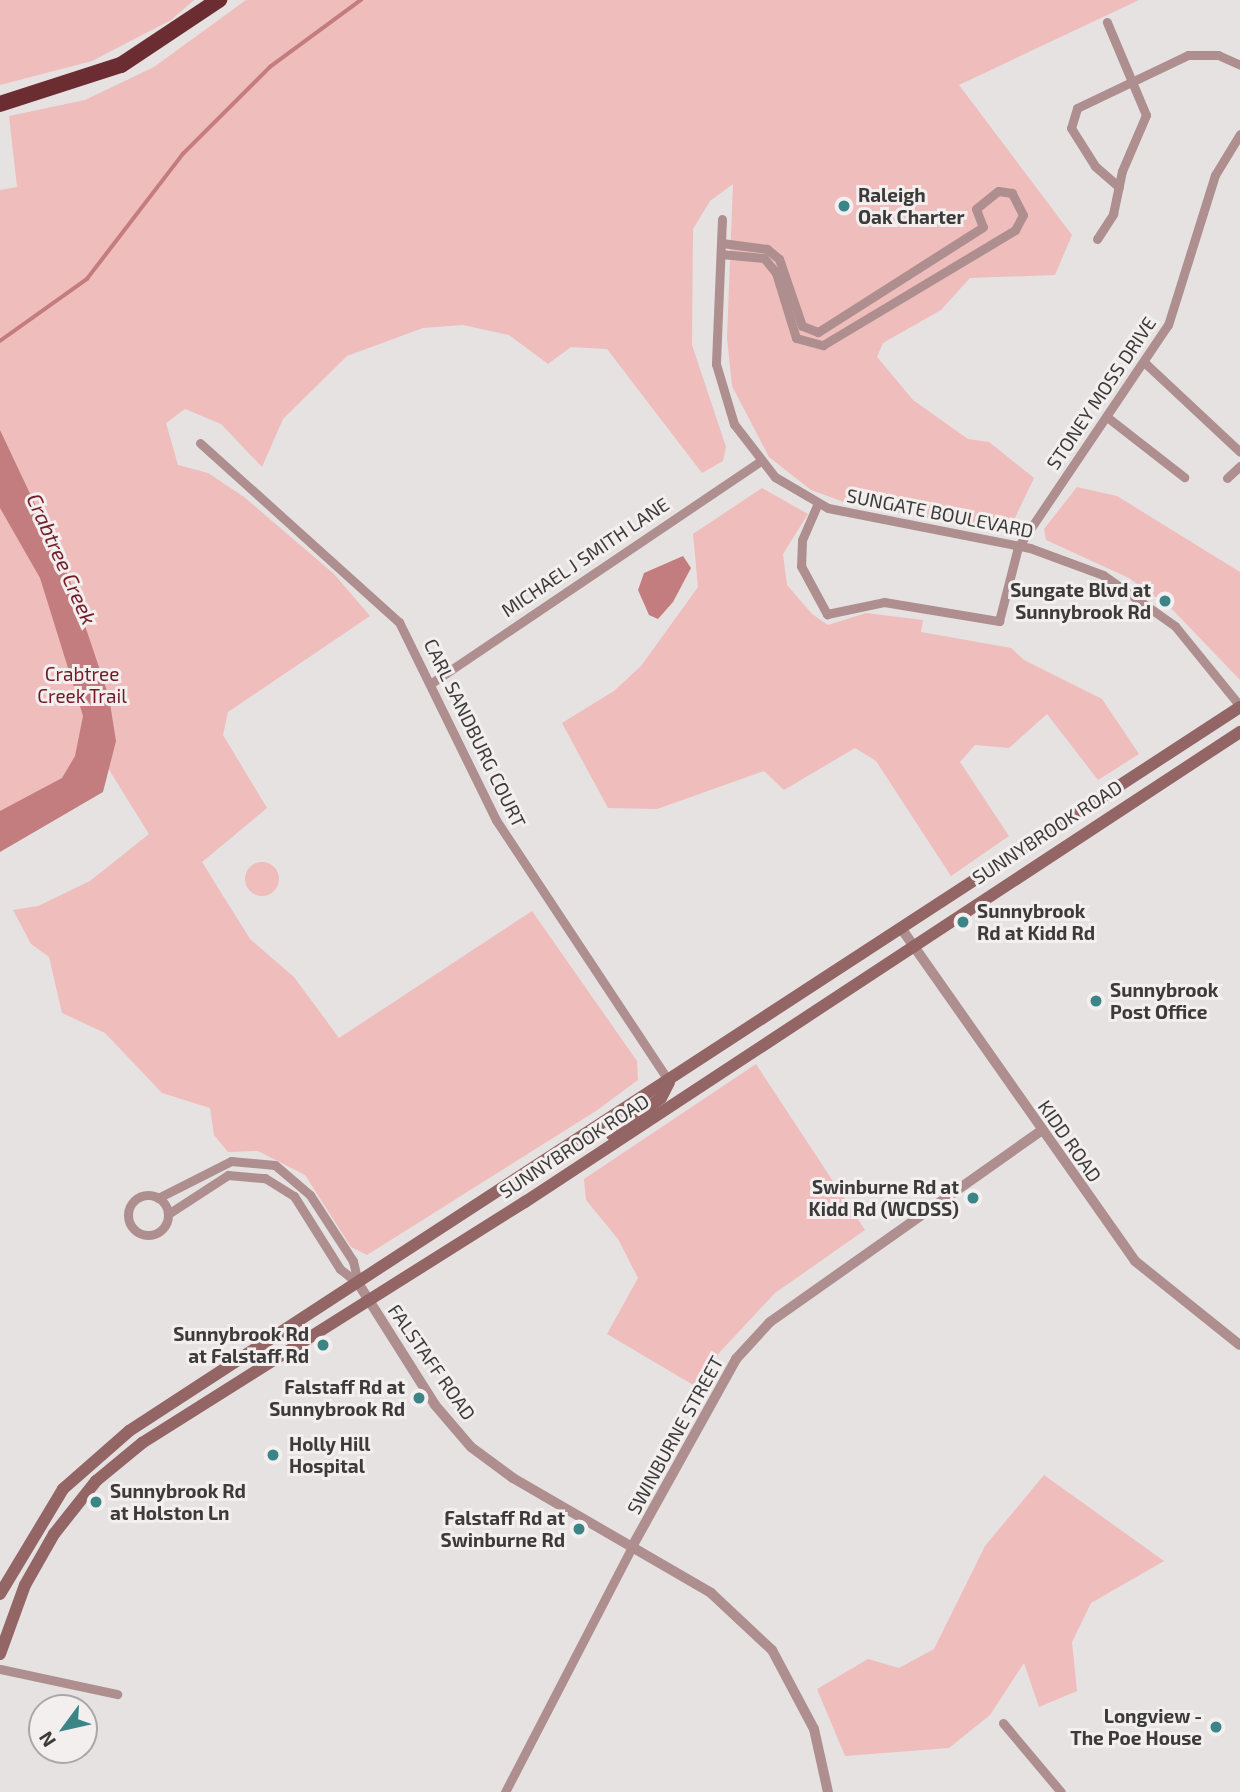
<!DOCTYPE html>
<html>
<head>
<meta charset="utf-8">
<style>
  body { margin:0 }
  #map { position:relative; width:1240px; height:1792px; overflow:hidden; background:#e6e2e1; font-family:"Exo 2",sans-serif }
  div>[style] { position:absolute }
  [style*='--x'] { left:calc(var(--x)*1px); top:calc(var(--y)*1px); width:calc(var(--w)*1px); rotate:calc(var(--a)*1deg) }
  .green>* { inset:0; background:#eebdbc }
  .round { border-radius:50% }
  .water>* { inset:0; background:#c47d7f }
  .stream>* { height:3.5px; margin:-1.75px; padding:0 1.75px; transform-origin:1.75px; border-radius:1.75px; background:#c47d7f }
  .minor>* { height:9px; margin:-4.5px; padding:0 4.5px; transform-origin:4.5px; border-radius:4.5px; background:#ae8e8e }
  .minor>.ring { margin:-4.5px; padding:0; box-sizing:content-box; background:none; border:9px solid #ae8e8e; border-radius:50% }
  .tertiary>* { height:10px; margin:-5px; padding:0 5px; transform-origin:5px; border-radius:5px; background:#ae8e8e }
  .secondary>* { height:12px; margin:-6px; padding:0 6px; transform-origin:6px; border-radius:6px; background:#936565 }
  .motorway>* { height:16px; margin:-8px; padding:0 8px; transform-origin:8px; border-radius:8px; background:#6b2d31 }
  .dots>* { width:19px; height:19px; translate:-50% -50%; box-sizing:border-box; border:4px solid #f3efef; border-radius:50% }
  span { translate:-50% -50%; white-space:nowrap; text-align:center; line-height:1.15; -webkit-text-stroke:6px #f3efef; paint-order:stroke }
  .poi-label { font-size:19px; color:#3c3a3a; font-weight:700 }
  .left { translate:0 -50%; text-align:left }
  .right { translate:-100% -50%; text-align:right }
  .street-label { font-size:19px; color:#3c3a3a }
  .park-label { font-size:19px; color:#6f1a25 }
  .water-label { font-size:21px; color:#721d27; font-style:italic }
  .north { position:absolute; left:28px; top:1694px; width:70px; height:70px; box-sizing:border-box; background:#f3efef; border:2px solid #aaa7a7; border-radius:50%; rotate:237deg; font-size:19px; font-weight:700; line-height:28px; text-align:center; color:#3c3a3a }
  .north::after { content:''; display:block; margin:auto; width:24px; height:32px; background:#3c8587; clip-path:polygon(50% 0,100% 100%,50% 72%,0 100%) }
</style>
</head>
<body>
<div id="map">
  <div class="green">
    <div style="clip-path:polygon(0 0,194px 0,171px 20px,92px 61px,0 85px)"></div>
    <div style="clip-path:polygon(246px 0,1139px 0,959px 85px,1072px 235px,1055px 275px,970px 278px,941px 310px,883px 343px,877px 357px,913px 400px,968px 439px,989px 442px,1034px 478px,1012px 524px,995px 531px,844px 502px,811px 490px,769px 457px,732px 386px,727px 338px,733px 184px,710px 201px,693px 229px,692px 345px,726px 447px,723px 461px,702px 473px,607px 349px,571px 347px,548px 364px,509px 335px,463px 325px,423px 328px,347px 356px,283px 419px,262px 467px,221px 424px,185px 409px,166px 423px,178px 465px,208px 473px,244px 497px,334px 574px,370px 616px,228px 712px,223px 735px,267px 808px,202px 862px,250px 939px,294px 977px,339px 1038px,532px 911px,637px 1061px,638px 1080px,596px 1111px,367px 1255px,351px 1247px,305px 1175px,258px 1151px,228px 1152px,214px 1135px,210px 1108px,162px 1093px,105px 1033px,62px 1013px,49px 957px,31px 944px,13px 910px,38px 906px,90px 881px,149px 834px,106px 765px,0 847px,0 190px,17px 187px,9px 116px,85px 100px,154px 67px)"></div>
    <div style="clip-path:polygon(1077px 487px,1117px 496px,1240px 572px,1240px 680px,1172px 609px,1129px 578px,1046px 540px,1044px 529px)"></div>
    <div style="clip-path:polygon(762px 488px,808px 514px,783px 554px,787px 585px,812px 614px,828px 625px,866px 613px,923px 620px,921px 632px,1011px 648px,1024px 660px,1102px 699px,1139px 754px,1098px 780px,1047px 714px,1009px 748px,975px 745px,960px 762px,1009px 836px,951px 876px,876px 761px,855px 748px,784px 790px,764px 771px,657px 809px,608px 808px,562px 723px,614px 691px,641px 666px,698px 587px,693px 534px)"></div>
    <div class="round" style="left:245px;top:862px;width:34px;height:34px"></div>
    <div style="clip-path:polygon(756px 1064px,865px 1230px,775px 1293px,719px 1353px,700px 1389px,607px 1334px,638px 1278px,618px 1239px,586px 1200px,584px 1179px)"></div>
    <div style="clip-path:polygon(1044px 1475px,1164px 1561px,1091px 1603px,1072px 1642px,1077px 1691px,1039px 1707px,1024px 1663px,990px 1715px,949px 1748px,845px 1756px,817px 1689px,868px 1659px,899px 1668px,934px 1649px,985px 1546px)"></div>
  </div>
  <div class="water">
    <div style="clip-path:polygon(0 430px,67px 572px,109px 697px,116px 741px,103px 792px,0 852px,0 811px,62px 778px,75px 756px,83px 716px,40px 578px,0 508px)"></div>
    <div style="clip-path:polygon(683px 556px,691px 568px,673px 602px,658px 619px,649px 615px,638px 590px,644px 573px)"></div>
  </div>
  <div class="stream">
    <div style="--x:0;--y:341;--w:107;--a:-35.5"></div>
    <div style="--x:87;--y:279;--w:158;--a:-52.5"></div>
    <div style="--x:183;--y:154;--w:123;--a:-45"></div>
    <div style="--x:270;--y:67;--w:113;--a:-36.4"></div>
  </div>
  <div class="minor">
    <div style="--x:1119;--y:187;--w:32;--a:-139"></div>
    <div style="--x:1095;--y:166;--w:45;--a:-122.3"></div>
    <div style="--x:1071;--y:128;--w:21;--a:-73"></div>
    <div style="--x:1077;--y:108;--w:123;--a:-25.5"></div>
    <div style="--x:1188;--y:55;--w:30;--a:0"></div>
    <div style="--x:1218;--y:55;--w:24;--a:24"></div>
    <div style="--x:722;--y:219;--w:145;--a:92.4"></div>
    <div style="--x:716;--y:364;--w:63;--a:73.3"></div>
    <div style="--x:734;--y:424;--w:67;--a:52.3"></div>
    <div style="--x:775;--y:477;--w:61;--a:30.3"></div>
    <div style="--x:828;--y:508;--w:206;--a:11.2"></div>
    <div style="--x:1030;--y:548;--w:78;--a:20.3"></div>
    <div style="--x:1103;--y:575;--w:88;--a:35.3"></div>
    <div style="--x:1175;--y:626;--w:103;--a:50.9"></div>
    <div style="--x:1097;--y:239;--w:30;--a:-57"></div>
    <div style="--x:1113;--y:214;--w:44;--a:-78.2"></div>
    <div style="--x:1122;--y:171;--w:61;--a:-66.8"></div>
    <div style="--x:1146;--y:115;--w:101;--a:-112.8"></div>
    <div style="--x:721;--y:254;--w:43;--a:5.3"></div>
    <div style="--x:764;--y:258;--w:19;--a:51"></div>
    <div style="--x:776;--y:273;--w:68;--a:72.9"></div>
    <div style="--x:796;--y:338;--w:28;--a:15"></div>
    <div style="--x:823;--y:345;--w:224;--a:-30.9"></div>
    <div style="--x:1015;--y:230;--w:17;--a:-62"></div>
    <div style="--x:1023;--y:215;--w:25;--a:-117"></div>
    <div style="--x:1012;--y:193;--w:14;--a:-172"></div>
    <div style="--x:998;--y:191;--w:28;--a:141"></div>
    <div style="--x:976;--y:209;--w:19;--a:69"></div>
    <div style="--x:983;--y:227;--w:196;--a:147.5"></div>
    <div style="--x:818;--y:332;--w:17;--a:-159"></div>
    <div style="--x:802;--y:326;--w:71;--a:-108.9"></div>
    <div style="--x:779;--y:259;--w:16;--a:-140"></div>
    <div style="--x:767;--y:249;--w:46;--a:-172.6"></div>
    <div style="--x:1145;--y:363;--w:130;--a:43.1"></div>
    <div style="--x:1107;--y:417;--w:98;--a:37.9"></div>
    <div style="--x:200;--y:443;--w:268;--a:42"></div>
    <div style="--x:399;--y:622;--w:220;--a:63.9"></div>
    <div style="--x:496;--y:820;--w:313;--a:56.5"></div>
    <div style="--x:1227;--y:478;--w:18;--a:-43"></div>
    <div style="--x:818;--y:503;--w:40;--a:113.4"></div>
    <div style="--x:802;--y:540;--w:26;--a:92"></div>
    <div style="--x:801;--y:566;--w:55;--a:61.6"></div>
    <div style="--x:827;--y:614;--w:58;--a:-11.9"></div>
    <div style="--x:884;--y:602;--w:117;--a:9.4"></div>
    <div style="--x:999;--y:621;--w:76;--a:-75.6"></div>
    <div style="--x:1018;--y:547;--w:268;--a:-56"></div>
    <div style="--x:1168;--y:325;--w:157;--a:-72.6"></div>
    <div style="--x:1215;--y:175;--w:48;--a:-58.6"></div>
    <div style="--x:433;--y:682;--w:393;--a:-34"></div>
    <div class="ring" style="left:128px;top:1195px;width:31px;height:31px"></div>
    <div style="--x:158;--y:1198;--w:82;--a:-26.9"></div>
    <div style="--x:231;--y:1161;--w:44;--a:5.2"></div>
    <div style="--x:275;--y:1165;--w:46;--a:40.6"></div>
    <div style="--x:310;--y:1195;--w:79;--a:56.9"></div>
    <div style="--x:353;--y:1261;--w:23;--a:77"></div>
    <div style="--x:168;--y:1214;--w:72;--a:-33"></div>
    <div style="--x:228;--y:1175;--w:37;--a:5"></div>
    <div style="--x:265;--y:1178;--w:34;--a:32"></div>
    <div style="--x:294;--y:1196;--w:86;--a:57.8"></div>
    <div style="--x:340;--y:1269;--w:23;--a:38"></div>
    <div style="--x:0;--y:1669;--w:120;--a:12.1"></div>
    <div style="--x:1003;--y:1723;--w:90;--a:50"></div>
    <div style="--x:505;--y:1792;--w:278;--a:-62.6"></div>
  </div>
  <div class="tertiary">
    <div style="--x:901;--y:928;--w:407;--a:54.9"></div>
    <div style="--x:1135;--y:1261;--w:134;--a:38.7"></div>
    <div style="--x:358;--y:1283;--w:144;--a:57.7"></div>
    <div style="--x:435;--y:1405;--w:55;--a:49.4"></div>
    <div style="--x:471;--y:1447;--w:52;--a:36.4"></div>
    <div style="--x:513;--y:1478;--w:229;--a:30.1"></div>
    <div style="--x:711;--y:1593;--w:83;--a:43.1"></div>
    <div style="--x:772;--y:1650;--w:89;--a:62"></div>
    <div style="--x:814;--y:1729;--w:65;--a:77.5"></div>
    <div style="--x:633;--y:1545;--w:213;--a:-61"></div>
    <div style="--x:736;--y:1359;--w:50;--a:-47.4"></div>
    <div style="--x:770;--y:1322;--w:333;--a:-35.2"></div>
  </div>
  <div class="secondary">
    <div style="--x:612;--y:1135;--w:61;--a:-37.1"></div>
    <div style="--x:661;--y:1098;--w:18;--a:-63"></div>
    <div style="--x:0;--y:1594;--w:122;--a:-59"></div>
    <div style="--x:63;--y:1489;--w:88;--a:-41.3"></div>
    <div style="--x:129;--y:1431;--w:1326;--a:-33.09"></div>
    <div style="--x:0;--y:1654;--w:73;--a:-70.1"></div>
    <div style="--x:25;--y:1585;--w:59;--a:-60.4"></div>
    <div style="--x:54;--y:1534;--w:68;--a:-51.6"></div>
    <div style="--x:96;--y:1481;--w:60;--a:-39.6"></div>
    <div style="--x:142;--y:1443;--w:453;--a:-32.2"></div>
    <div style="--x:525;--y:1202;--w:856;--a:-33.32"></div>
  </div>
  <div class="motorway">
    <div style="--x:0;--y:104;--w:127;--a:-17.9"></div>
    <div style="--x:121;--y:65;--w:118;--a:-33.6"></div>
  </div>
  <div class="dots">
    <div style="left:844px;top:206px;background:#3c8587"></div>
    <div style="left:1165px;top:601px;background:#3c8587"></div>
    <div style="left:963px;top:922px;background:#3c8587"></div>
    <div style="left:1096px;top:1001px;background:#3c8587"></div>
    <div style="left:973px;top:1198px;background:#3c8587"></div>
    <div style="left:323px;top:1345px;background:#3c8587"></div>
    <div style="left:419px;top:1398px;background:#3c8587"></div>
    <div style="left:273px;top:1455px;background:#3c8587"></div>
    <div style="left:96px;top:1502px;background:#3c8587"></div>
    <div style="left:579px;top:1529px;background:#3c8587"></div>
    <div style="left:1216px;top:1727px;background:#3c8587"></div>
  </div>
  <div class="poi-label">
    <span class="left" style="left:858px;top:206px">Raleigh<br>Oak Charter</span>
    <span class="right" style="left:1151px;top:601px">Sungate Blvd at<br>Sunnybrook Rd</span>
    <span class="left" style="left:977px;top:922px">Sunnybrook<br>Rd at Kidd Rd</span>
    <span class="left" style="left:1110px;top:1001px">Sunnybrook<br>Post Office</span>
    <span class="right" style="left:959px;top:1198px">Swinburne Rd at<br>Kidd Rd (WCDSS)</span>
    <span class="right" style="left:309px;top:1345px">Sunnybrook Rd<br>at Falstaff Rd</span>
    <span class="right" style="left:405px;top:1398px">Falstaff Rd at<br>Sunnybrook Rd</span>
    <span class="left" style="left:289px;top:1455px">Holly Hill<br>Hospital</span>
    <span class="left" style="left:110px;top:1502px">Sunnybrook Rd<br>at Holston Ln</span>
    <span class="right" style="left:565px;top:1529px">Falstaff Rd at<br>Swinburne Rd</span>
    <span class="right" style="left:1202px;top:1727px">Longview -<br>The Poe House</span>
  </div>
  <div class="street-label">
    <span style="left:1101px;top:393px;rotate:-56deg">STONEY MOSS DRIVE</span>
    <span style="left:940px;top:513px;rotate:11deg">SUNGATE BOULEVARD</span>
    <span style="left:585px;top:557px;rotate:-34deg">MICHAEL J SMITH LANE</span>
    <span style="left:475px;top:733px;rotate:64deg">CARL SANDBURG COURT</span>
    <span style="left:1047px;top:832px;rotate:-33deg">SUNNYBROOK ROAD</span>
    <span style="left:1070px;top:1141px;rotate:55deg">KIDD ROAD</span>
    <span style="left:574px;top:1146px;rotate:-33deg">SUNNYBROOK ROAD</span>
    <span style="left:432px;top:1362px;rotate:55deg">FALSTAFF ROAD</span>
    <span style="left:675px;top:1435px;rotate:-61deg">SWINBURNE STREET</span>
  </div>
  <div class="park-label">
    <span style="left:82px;top:685px">Crabtree<br>Creek Trail</span>
  </div>
  <div class="water-label">
    <span style="left:62px;top:559px;rotate:66deg">Crabtree Creek</span>
  </div>
  <div class="north">N</div>
</div>
</body>
</html>
